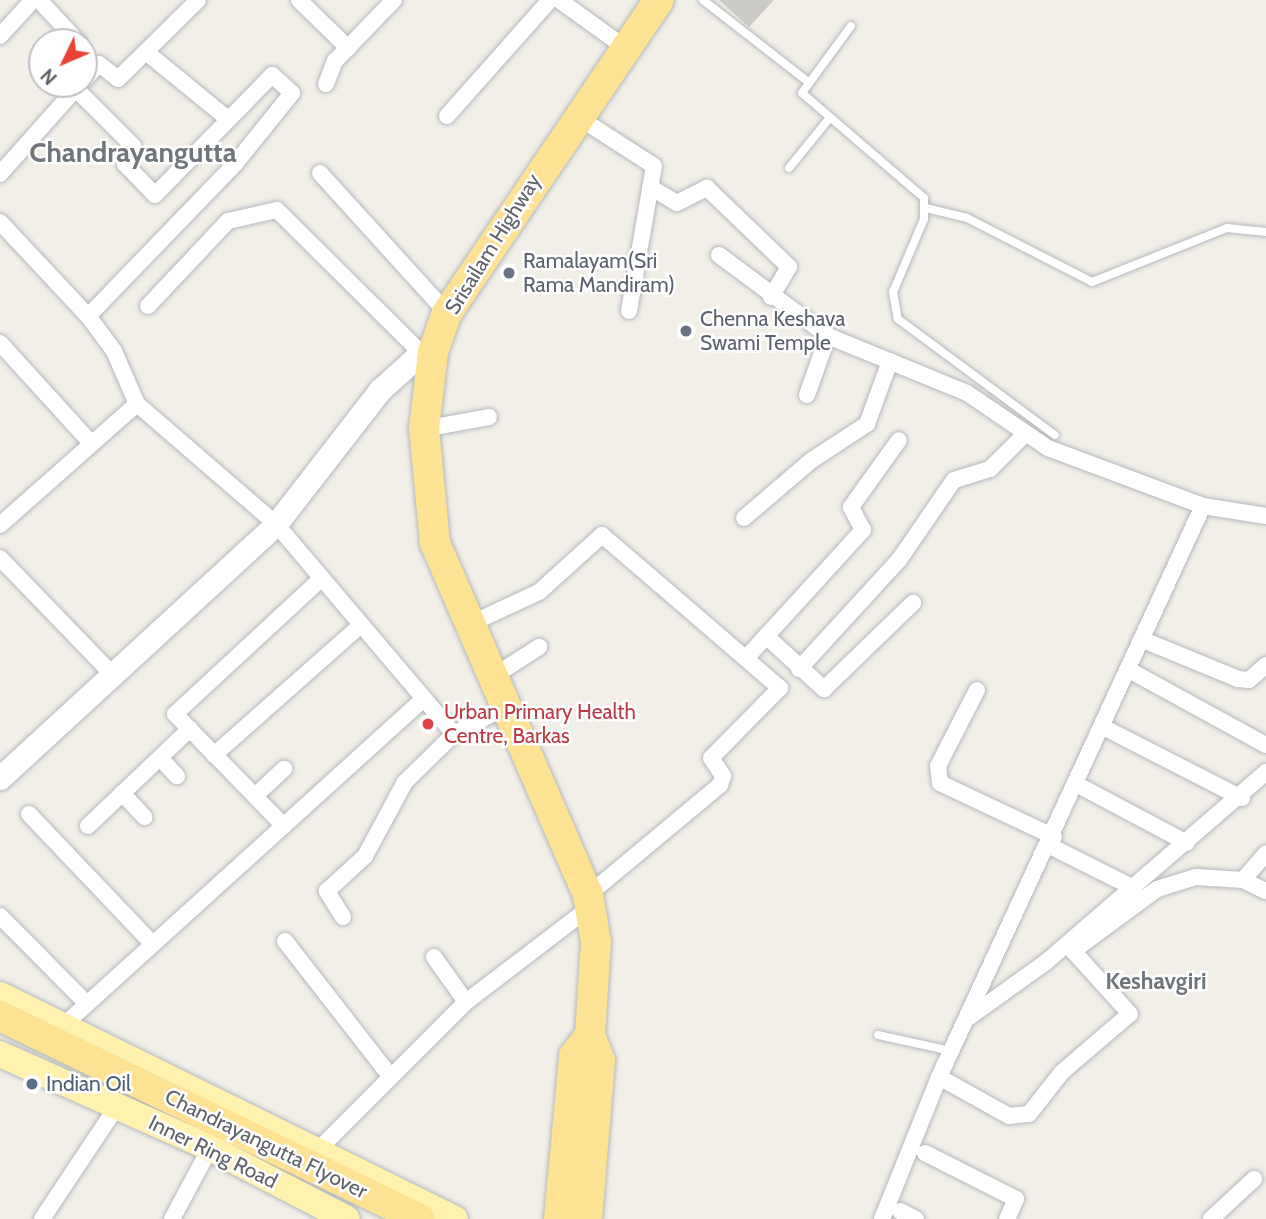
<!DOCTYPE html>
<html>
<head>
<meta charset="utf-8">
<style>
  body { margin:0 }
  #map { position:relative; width:1266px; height:1219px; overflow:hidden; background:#f1efe8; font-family:Cabin,sans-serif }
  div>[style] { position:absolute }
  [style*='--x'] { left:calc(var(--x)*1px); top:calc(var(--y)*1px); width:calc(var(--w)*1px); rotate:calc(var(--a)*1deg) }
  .building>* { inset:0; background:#cccac5 }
  .roads { filter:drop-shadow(0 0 2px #b5b8bc) drop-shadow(0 0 2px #b5b8bc) }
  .lane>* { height:8px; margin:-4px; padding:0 4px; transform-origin:4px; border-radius:4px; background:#fff }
  .street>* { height:16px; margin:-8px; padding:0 8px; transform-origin:8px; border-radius:8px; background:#fff }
  .secondary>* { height:23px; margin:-11.5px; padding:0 11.5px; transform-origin:11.5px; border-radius:11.5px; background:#fff }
  .primary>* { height:26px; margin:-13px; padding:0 13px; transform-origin:13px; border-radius:13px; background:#fff2af }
  .highway>* { height:30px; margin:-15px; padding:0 15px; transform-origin:15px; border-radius:15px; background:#fde293 }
  .dots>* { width:19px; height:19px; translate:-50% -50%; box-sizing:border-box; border:4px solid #fff; border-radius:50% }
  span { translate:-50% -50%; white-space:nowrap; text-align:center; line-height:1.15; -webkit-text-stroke:5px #fff; paint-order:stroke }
  .street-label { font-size:21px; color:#5f6368 }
  .worship-label { font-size:21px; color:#5b616d }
  .left { translate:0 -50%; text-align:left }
  .health-label { font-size:21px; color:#be3a42 }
  .service-label { font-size:21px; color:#4e5e75 }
  .neighbourhood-label { font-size:23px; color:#70757a; font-weight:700 }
  .district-label { font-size:28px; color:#70757a; font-weight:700 }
  .north { position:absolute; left:28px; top:28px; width:70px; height:70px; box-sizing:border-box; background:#fff; border:2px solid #bfc1c3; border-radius:50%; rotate:226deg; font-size:19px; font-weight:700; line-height:28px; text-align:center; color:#5f6368 }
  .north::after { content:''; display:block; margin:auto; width:24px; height:32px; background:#ea4335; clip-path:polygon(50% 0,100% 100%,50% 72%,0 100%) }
</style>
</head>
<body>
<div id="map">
  <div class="building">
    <div style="clip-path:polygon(719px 0,774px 0,749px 27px)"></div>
  </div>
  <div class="roads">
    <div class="lane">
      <div style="--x:703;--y:0;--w:132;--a:37.9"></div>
      <div style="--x:851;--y:26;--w:83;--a:126.2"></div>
      <div style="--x:802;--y:93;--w:161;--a:40.7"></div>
      <div style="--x:924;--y:198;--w:21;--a:90"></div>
      <div style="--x:924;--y:219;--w:79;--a:113"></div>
      <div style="--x:893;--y:292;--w:27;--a:80"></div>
      <div style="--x:898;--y:319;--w:195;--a:36.5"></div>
      <div style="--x:789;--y:168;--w:62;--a:-50.9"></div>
      <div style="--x:926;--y:208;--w:42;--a:13.7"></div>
      <div style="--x:967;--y:218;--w:140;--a:27.1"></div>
      <div style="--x:1092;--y:282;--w:145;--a:-21.8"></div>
      <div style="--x:1227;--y:228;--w:39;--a:6"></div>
      <div style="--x:878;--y:1035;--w:75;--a:12.4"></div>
    </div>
    <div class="street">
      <div style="--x:39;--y:0;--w:57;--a:47.1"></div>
      <div style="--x:299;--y:0;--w:69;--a:44.4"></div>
      <div style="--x:559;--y:0;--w:84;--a:35.8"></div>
      <div style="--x:0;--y:36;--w:49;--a:-47.5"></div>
      <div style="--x:146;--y:52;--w:106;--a:39.3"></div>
      <div style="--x:84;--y:80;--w:22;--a:-47"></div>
      <div style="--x:99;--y:64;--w:24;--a:38"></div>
      <div style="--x:118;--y:79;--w:112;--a:-44.6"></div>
      <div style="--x:326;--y:84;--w:25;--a:-69"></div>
      <div style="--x:335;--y:61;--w:85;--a:-46"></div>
      <div style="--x:76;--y:89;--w:81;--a:45"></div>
      <div style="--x:133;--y:146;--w:20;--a:114"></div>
      <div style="--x:125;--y:164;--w:43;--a:45.9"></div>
      <div style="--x:155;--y:195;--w:168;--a:-45.7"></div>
      <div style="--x:272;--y:75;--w:27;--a:42"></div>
      <div style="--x:292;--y:93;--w:91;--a:128.8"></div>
      <div style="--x:235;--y:164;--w:211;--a:134"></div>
      <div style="--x:447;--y:116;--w:155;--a:-48.4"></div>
      <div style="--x:578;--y:117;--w:90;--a:32.8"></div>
      <div style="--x:654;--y:166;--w:147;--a:99.8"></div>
      <div style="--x:320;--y:173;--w:189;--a:47.8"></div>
      <div style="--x:0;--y:174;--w:120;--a:-48.4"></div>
      <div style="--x:650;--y:187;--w:31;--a:31"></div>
      <div style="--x:677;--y:203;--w:34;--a:-27"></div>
      <div style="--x:707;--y:188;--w:114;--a:43.9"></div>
      <div style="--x:789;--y:267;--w:35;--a:121"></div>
      <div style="--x:0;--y:222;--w:129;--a:46.9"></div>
      <div style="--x:88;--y:316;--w:44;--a:53.4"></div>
      <div style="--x:114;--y:351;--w:58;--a:66.5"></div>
      <div style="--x:137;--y:404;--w:184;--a:40.8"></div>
      <div style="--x:276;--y:524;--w:275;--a:49.7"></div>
      <div style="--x:454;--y:734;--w:62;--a:-27.8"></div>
      <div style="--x:719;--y:255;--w:136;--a:36.6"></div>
      <div style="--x:828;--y:336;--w:150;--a:22.3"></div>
      <div style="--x:967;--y:393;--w:98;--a:34.2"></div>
      <div style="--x:1048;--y:448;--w:165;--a:20.5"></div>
      <div style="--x:1203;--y:506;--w:64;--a:9"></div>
      <div style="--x:148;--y:306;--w:117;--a:-46.7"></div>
      <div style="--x:228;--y:221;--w:50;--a:-12.7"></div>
      <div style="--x:277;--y:210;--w:203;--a:44.8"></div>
      <div style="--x:0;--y:343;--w:135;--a:47.7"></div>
      <div style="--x:807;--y:395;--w:63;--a:-70.4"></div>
      <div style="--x:424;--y:429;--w:66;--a:-10.5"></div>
      <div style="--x:744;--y:518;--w:89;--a:-40.5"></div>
      <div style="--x:812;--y:460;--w:66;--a:-33.2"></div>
      <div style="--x:867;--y:424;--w:67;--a:-69.9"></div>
      <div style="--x:0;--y:525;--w:183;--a:-41.5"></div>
      <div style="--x:0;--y:558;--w:163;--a:46"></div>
      <div style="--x:470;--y:624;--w:76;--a:-24.9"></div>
      <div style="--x:539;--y:592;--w:85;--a:-42.1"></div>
      <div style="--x:602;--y:535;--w:235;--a:40.7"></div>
      <div style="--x:780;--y:688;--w:98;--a:134.6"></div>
      <div style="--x:711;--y:758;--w:22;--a:56"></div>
      <div style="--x:723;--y:776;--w:9;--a:108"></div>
      <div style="--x:720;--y:785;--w:172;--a:140.2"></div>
      <div style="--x:766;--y:636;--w:79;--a:42.4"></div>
      <div style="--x:824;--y:689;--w:124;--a:-44"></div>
      <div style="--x:1141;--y:639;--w:105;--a:22.4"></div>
      <div style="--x:1238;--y:679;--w:11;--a:5"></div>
      <div style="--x:1249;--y:680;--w:23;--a:-41"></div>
      <div style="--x:748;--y:656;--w:171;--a:-47.6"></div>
      <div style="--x:863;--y:530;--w:26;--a:-118"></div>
      <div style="--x:851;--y:507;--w:82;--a:-54.4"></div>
      <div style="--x:799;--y:669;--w:148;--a:-47.5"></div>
      <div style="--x:899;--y:560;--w:97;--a:-55.5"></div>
      <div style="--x:954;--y:480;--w:38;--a:-17"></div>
      <div style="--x:990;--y:469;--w:49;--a:-45"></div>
      <div style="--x:1129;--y:670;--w:156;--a:28.7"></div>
      <div style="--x:494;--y:676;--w:54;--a:-32.8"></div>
      <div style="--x:977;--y:690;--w:85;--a:117.2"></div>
      <div style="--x:938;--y:766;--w:17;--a:83"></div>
      <div style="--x:940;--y:783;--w:126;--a:25.3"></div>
      <div style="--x:1103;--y:727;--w:156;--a:27.1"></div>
      <div style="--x:214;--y:755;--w:196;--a:-41.5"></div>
      <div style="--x:160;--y:758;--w:25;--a:47"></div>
      <div style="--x:1078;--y:785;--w:123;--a:28"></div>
      <div style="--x:122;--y:793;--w:33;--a:47"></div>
      <div style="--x:255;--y:796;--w:40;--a:-43"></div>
      <div style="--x:29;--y:814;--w:178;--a:46.4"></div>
      <div style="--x:281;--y:823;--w:152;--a:-134.2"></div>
      <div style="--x:175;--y:714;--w:199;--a:-42.8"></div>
      <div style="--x:88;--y:826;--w:141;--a:-43.6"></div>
      <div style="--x:1050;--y:846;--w:94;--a:26.6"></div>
      <div style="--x:1243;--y:880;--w:35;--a:-49"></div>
      <div style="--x:0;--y:916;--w:122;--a:45.3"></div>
      <div style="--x:343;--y:917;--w:31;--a:-122"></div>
      <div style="--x:327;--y:891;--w:52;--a:-42.6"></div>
      <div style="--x:365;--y:856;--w:84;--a:-61.6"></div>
      <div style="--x:405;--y:782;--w:69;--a:-44.4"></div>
      <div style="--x:285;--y:941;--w:171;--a:52.1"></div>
      <div style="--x:1073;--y:951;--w:104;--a:-36.4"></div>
      <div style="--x:1157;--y:889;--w:41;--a:-17.1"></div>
      <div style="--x:1196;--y:877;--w:47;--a:3.7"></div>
      <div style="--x:1243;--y:880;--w:25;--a:26"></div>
      <div style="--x:434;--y:957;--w:55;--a:54.6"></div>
      <div style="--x:968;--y:1018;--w:96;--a:-35.7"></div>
      <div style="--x:1046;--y:962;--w:291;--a:-40.8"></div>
      <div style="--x:65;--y:1024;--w:484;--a:-42.2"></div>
      <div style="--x:939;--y:1077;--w:80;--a:29.1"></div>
      <div style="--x:1009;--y:1116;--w:20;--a:-6"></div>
      <div style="--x:1029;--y:1114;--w:53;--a:-51.8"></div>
      <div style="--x:1062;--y:1072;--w:89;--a:-40.5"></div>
      <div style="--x:1130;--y:1014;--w:85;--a:-132.1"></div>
      <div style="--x:319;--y:1149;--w:208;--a:-45"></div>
      <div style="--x:466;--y:1002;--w:155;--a:-37.4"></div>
      <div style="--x:925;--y:1153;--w:102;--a:26.8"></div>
      <div style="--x:1016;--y:1199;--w:22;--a:114"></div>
      <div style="--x:900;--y:1211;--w:18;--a:27"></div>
      <div style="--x:42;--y:1219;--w:136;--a:-56.4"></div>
      <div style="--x:172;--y:1219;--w:81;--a:-61.8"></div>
      <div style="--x:882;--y:1219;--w:153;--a:-68.1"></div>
      <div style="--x:939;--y:1077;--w:629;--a:-65.19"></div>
      <div style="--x:1211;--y:1219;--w:59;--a:-42.9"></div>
    </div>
    <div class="secondary">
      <div style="--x:0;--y:778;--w:375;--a:-42.6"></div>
      <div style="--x:276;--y:524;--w:170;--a:-52.2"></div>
      <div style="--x:380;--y:390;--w:55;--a:-42.1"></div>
      <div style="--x:421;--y:353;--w:12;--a:-5"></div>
    </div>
    <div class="primary">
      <div style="--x:0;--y:995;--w:507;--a:26.21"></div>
      <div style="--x:0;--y:1054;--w:230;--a:24.1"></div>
      <div style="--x:210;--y:1148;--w:154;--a:27.4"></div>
    </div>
    <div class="highway">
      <div style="--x:0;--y:1016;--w:466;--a:25.8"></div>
      <div style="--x:559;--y:1219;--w:164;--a:-84.7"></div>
      <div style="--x:574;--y:1056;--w:26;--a:-53"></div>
      <div style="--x:587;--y:1219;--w:159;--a:-85.3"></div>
      <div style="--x:600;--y:1061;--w:28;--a:-111"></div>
      <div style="--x:590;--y:1035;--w:93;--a:-86.3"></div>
      <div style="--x:596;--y:942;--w:48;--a:-99.7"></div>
      <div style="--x:588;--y:895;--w:384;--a:-113.5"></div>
      <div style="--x:435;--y:543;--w:115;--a:-95.5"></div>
      <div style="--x:424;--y:429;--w:78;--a:-83.3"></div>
      <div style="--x:433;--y:352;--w:41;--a:-70.3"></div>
      <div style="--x:447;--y:313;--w:378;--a:-55.9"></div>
    </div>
  </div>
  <div class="dots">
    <div style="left:509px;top:273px;background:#6b7280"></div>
    <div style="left:686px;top:331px;background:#6b7280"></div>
    <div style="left:428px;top:724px;background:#e0444e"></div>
    <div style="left:32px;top:1084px;background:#5c6f8a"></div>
  </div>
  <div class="street-label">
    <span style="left:493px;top:244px;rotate:-58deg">Srisailam Highway</span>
    <span style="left:266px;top:1144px;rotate:26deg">Chandrayangutta Flyover</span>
    <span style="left:213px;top:1152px;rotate:26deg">Inner Ring Road</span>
  </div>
  <div class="worship-label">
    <span class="left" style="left:523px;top:273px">Ramalayam(Sri<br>Rama Mandiram)</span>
    <span class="left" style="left:700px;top:331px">Chenna Keshava<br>Swami Temple</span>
  </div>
  <div class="health-label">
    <span class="left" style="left:444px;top:724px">Urban Primary Health<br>Centre, Barkas</span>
  </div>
  <div class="service-label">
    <span class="left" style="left:46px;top:1084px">Indian Oil</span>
  </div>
  <div class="neighbourhood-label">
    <span style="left:1156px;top:981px">Keshavgiri</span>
  </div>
  <div class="district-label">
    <span style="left:133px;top:152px">Chandrayangutta</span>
  </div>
  <div class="north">N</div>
</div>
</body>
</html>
